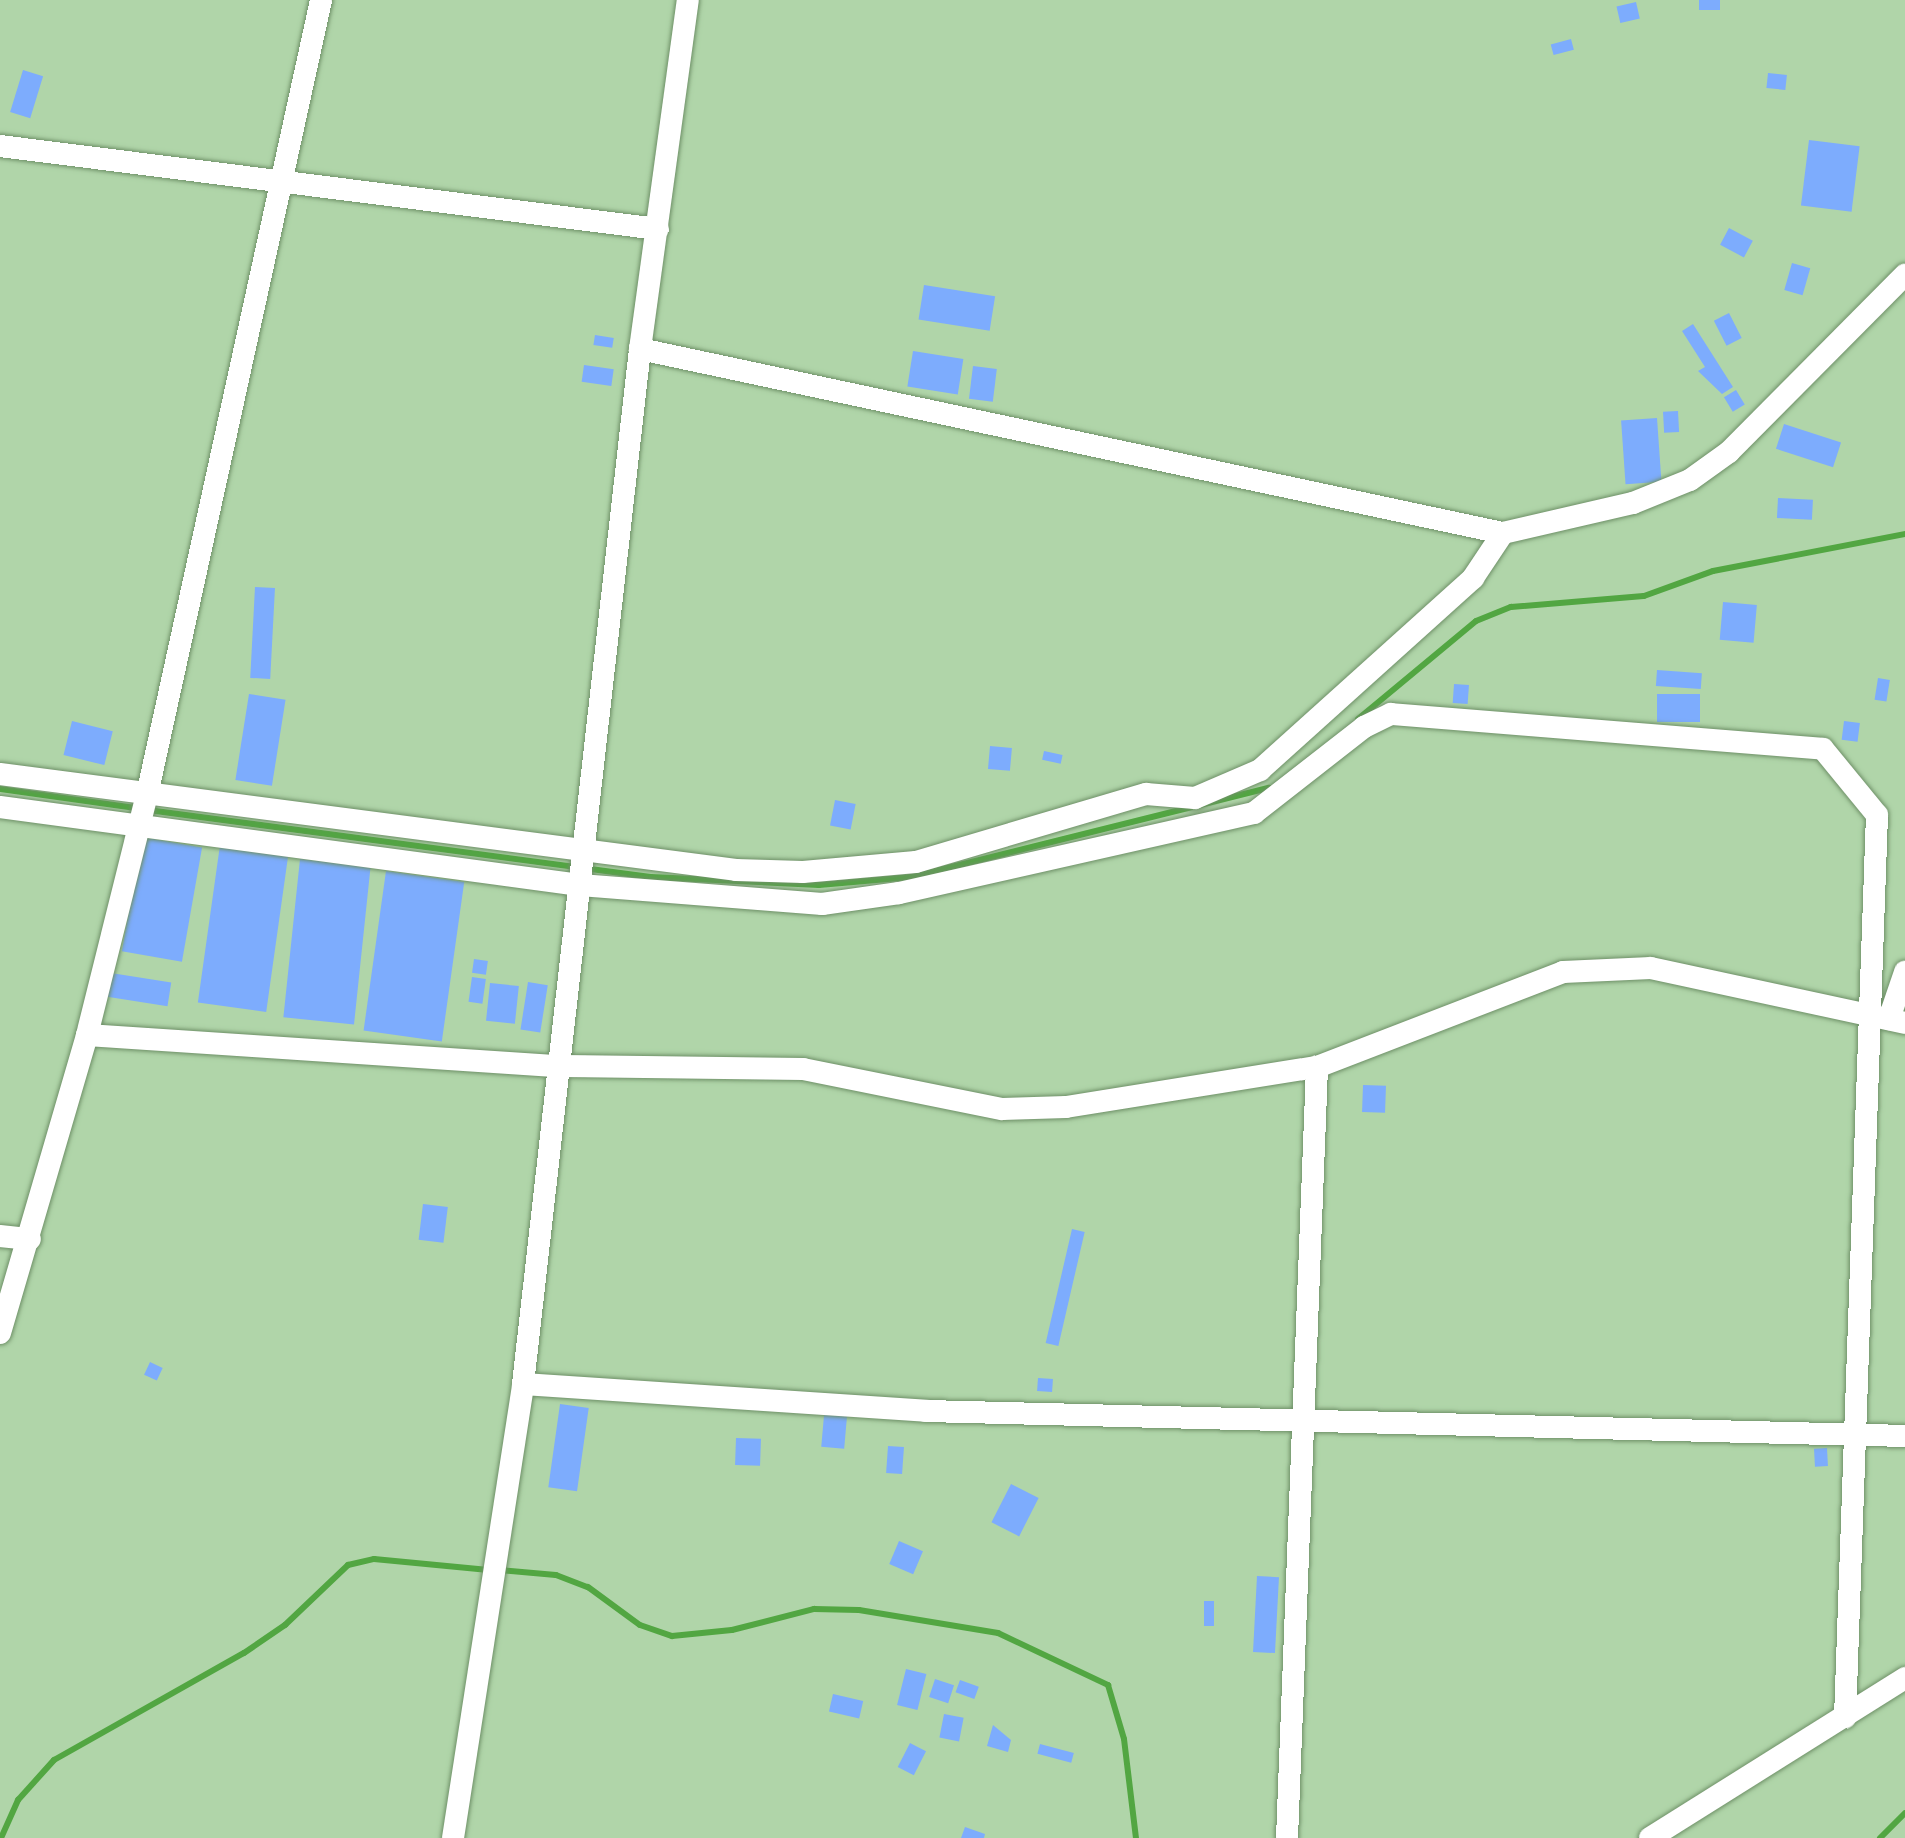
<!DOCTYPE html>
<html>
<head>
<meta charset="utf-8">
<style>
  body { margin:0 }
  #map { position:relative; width:1905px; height:1838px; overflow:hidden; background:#b0d5a9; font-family:"PT Serif",serif }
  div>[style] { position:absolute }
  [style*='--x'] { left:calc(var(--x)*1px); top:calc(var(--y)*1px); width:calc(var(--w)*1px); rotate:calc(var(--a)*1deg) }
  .stream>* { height:6px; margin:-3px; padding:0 3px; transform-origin:3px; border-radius:3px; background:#52a642 }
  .building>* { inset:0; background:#7dacfd; transform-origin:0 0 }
  .roads { filter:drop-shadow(0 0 2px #6e9067) drop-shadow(0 0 2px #6e9067) }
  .minor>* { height:22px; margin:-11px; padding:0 11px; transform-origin:11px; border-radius:11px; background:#fff }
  span { translate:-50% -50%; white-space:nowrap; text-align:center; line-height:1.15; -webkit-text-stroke:8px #ddf0d9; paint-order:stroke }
</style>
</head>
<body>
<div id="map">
  <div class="stream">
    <div style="--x:1358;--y:719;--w:153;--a:-39.7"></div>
    <div style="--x:1476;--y:621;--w:38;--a:-22"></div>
    <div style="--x:1511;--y:607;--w:133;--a:-4.7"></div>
    <div style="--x:1644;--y:596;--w:73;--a:-19.9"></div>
    <div style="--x:1713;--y:571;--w:196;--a:-10.9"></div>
    <div style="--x:0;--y:789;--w:137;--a:8"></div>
    <div style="--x:148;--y:810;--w:507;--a:7.59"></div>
    <div style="--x:651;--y:877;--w:168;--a:2.7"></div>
    <div style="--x:819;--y:885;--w:92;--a:-5"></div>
    <div style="--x:911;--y:877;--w:369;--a:-14"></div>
    <div style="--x:500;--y:1570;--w:56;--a:5.1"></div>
    <div style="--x:556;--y:1575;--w:34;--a:21"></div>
    <div style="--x:588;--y:1587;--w:64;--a:36.2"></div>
    <div style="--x:640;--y:1625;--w:34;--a:19"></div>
    <div style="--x:672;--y:1636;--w:60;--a:-5.7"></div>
    <div style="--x:732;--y:1630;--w:85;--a:-14.4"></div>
    <div style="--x:814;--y:1609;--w:45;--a:1.3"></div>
    <div style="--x:859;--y:1610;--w:141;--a:9.4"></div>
    <div style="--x:998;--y:1633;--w:122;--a:25.3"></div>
    <div style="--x:1108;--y:1685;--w:56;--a:73.5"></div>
    <div style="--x:1124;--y:1739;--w:100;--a:83.1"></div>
    <div style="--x:1;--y:1838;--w:42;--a:-65.9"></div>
    <div style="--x:18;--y:1800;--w:54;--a:-48"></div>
    <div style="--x:54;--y:1760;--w:218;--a:-29.4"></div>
    <div style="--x:244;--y:1653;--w:50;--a:-34.3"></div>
    <div style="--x:285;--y:1625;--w:87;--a:-43.6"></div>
    <div style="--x:348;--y:1565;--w:27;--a:-13"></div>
    <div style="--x:374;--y:1559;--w:115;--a:5.5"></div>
    <div style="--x:1880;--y:1838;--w:35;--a:-45"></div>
  </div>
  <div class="building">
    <div style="left:1699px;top:0;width:21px;height:10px"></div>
    <div style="left:1636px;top:2px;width:17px;height:20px;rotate:77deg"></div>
    <div style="left:1571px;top:39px;width:11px;height:21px;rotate:75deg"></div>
    <div style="left:23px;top:70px;width:21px;height:44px;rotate:17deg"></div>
    <div style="left:1768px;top:73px;width:19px;height:15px;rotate:6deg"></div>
    <div style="left:1809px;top:140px;width:51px;height:66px;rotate:7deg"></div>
    <div style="left:1729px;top:228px;width:27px;height:19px;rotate:28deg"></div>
    <div style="left:1792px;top:263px;width:19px;height:28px;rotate:16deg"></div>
    <div style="left:924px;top:285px;width:72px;height:35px;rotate:9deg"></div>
    <div style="left:1729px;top:313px;width:28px;height:17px;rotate:63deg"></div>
    <div style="clip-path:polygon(1693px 324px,1733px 387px,1722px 394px,1698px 371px,1705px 367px,1682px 331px)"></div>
    <div style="left:595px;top:335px;width:19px;height:10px;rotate:9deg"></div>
    <div style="left:913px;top:351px;width:51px;height:36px;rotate:9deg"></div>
    <div style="left:584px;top:365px;width:30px;height:17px;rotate:8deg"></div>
    <div style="left:973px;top:366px;width:24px;height:33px;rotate:7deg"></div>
    <div style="left:1736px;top:390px;width:17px;height:14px;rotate:59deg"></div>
    <div style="left:1678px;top:411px;width:21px;height:15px;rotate:87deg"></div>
    <div style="left:1657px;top:418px;width:64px;height:36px;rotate:86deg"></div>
    <div style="left:1784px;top:424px;width:60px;height:26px;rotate:18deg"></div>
    <div style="left:1778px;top:498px;width:35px;height:20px;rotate:3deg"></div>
    <div style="left:255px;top:587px;width:20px;height:91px;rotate:3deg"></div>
    <div style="left:1723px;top:602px;width:34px;height:38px;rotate:5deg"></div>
    <div style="left:1657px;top:670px;width:45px;height:16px;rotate:4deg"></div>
    <div style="left:1878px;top:678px;width:12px;height:22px;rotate:9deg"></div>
    <div style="left:1454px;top:684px;width:15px;height:19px;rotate:4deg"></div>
    <div style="left:249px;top:694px;width:37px;height:87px;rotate:9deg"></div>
    <div style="left:1657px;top:694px;width:43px;height:28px"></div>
    <div style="left:72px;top:721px;width:42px;height:35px;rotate:14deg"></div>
    <div style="left:1844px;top:721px;width:16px;height:19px;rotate:7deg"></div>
    <div style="left:990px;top:746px;width:22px;height:23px;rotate:5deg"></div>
    <div style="left:1044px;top:751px;width:19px;height:9px;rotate:12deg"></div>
    <div style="left:835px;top:800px;width:21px;height:26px;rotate:11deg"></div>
    <div style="left:142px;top:837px;width:61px;height:116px;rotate:10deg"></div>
    <div style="left:220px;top:845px;width:69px;height:159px;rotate:8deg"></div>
    <div style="left:300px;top:859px;width:71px;height:159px;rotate:6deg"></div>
    <div style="left:386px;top:871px;width:79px;height:161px;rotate:8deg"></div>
    <div style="left:474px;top:959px;width:14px;height:14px;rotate:8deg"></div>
    <div style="left:111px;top:973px;width:61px;height:24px;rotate:9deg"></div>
    <div style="left:472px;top:977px;width:14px;height:25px;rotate:8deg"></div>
    <div style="left:528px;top:982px;width:20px;height:48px;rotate:9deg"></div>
    <div style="left:490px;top:983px;width:29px;height:38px;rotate:6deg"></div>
    <div style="left:1363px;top:1085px;width:23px;height:27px;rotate:2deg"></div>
    <div style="left:423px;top:1204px;width:25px;height:36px;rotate:7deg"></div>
    <div style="left:1072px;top:1229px;width:13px;height:117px;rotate:13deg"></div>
    <div style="left:150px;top:1362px;width:14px;height:14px;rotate:25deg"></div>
    <div style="left:1038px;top:1378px;width:15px;height:13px;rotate:4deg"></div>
    <div style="left:560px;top:1404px;width:29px;height:84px;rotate:8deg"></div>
    <div style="left:825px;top:1404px;width:23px;height:43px;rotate:5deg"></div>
    <div style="left:736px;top:1438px;width:25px;height:27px;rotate:2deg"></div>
    <div style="left:888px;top:1446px;width:16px;height:27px;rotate:4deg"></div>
    <div style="left:1827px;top:1448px;width:18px;height:13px;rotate:87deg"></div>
    <div style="left:1011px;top:1484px;width:31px;height:43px;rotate:27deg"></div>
    <div style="left:899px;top:1541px;width:26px;height:25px;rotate:23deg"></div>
    <div style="left:1257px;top:1576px;width:22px;height:76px;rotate:3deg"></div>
    <div style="left:1204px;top:1601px;width:10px;height:25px"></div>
    <div style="left:906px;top:1669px;width:21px;height:37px;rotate:14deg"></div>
    <div style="left:935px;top:1679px;width:20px;height:19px;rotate:18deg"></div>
    <div style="left:960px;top:1680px;width:20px;height:13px;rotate:20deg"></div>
    <div style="left:833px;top:1694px;width:31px;height:18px;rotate:13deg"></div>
    <div style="left:944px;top:1714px;width:20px;height:24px;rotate:11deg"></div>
    <div style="clip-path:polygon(993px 1725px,1011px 1740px,1008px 1752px,987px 1746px)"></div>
    <div style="left:910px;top:1743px;width:18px;height:27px;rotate:27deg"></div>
    <div style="left:1040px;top:1744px;width:35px;height:10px;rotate:15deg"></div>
    <div style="clip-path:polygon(965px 1827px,985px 1834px,984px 1838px,961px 1838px)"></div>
  </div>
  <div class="roads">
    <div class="minor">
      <div style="--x:0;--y:146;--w:663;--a:7.19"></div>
      <div style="--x:640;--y:349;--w:882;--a:12.04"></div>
      <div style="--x:1503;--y:533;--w:133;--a:-13"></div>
      <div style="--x:1633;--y:503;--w:61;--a:-22"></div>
      <div style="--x:1690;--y:480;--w:48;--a:-35.7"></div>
      <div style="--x:1729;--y:452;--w:250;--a:-45.2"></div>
      <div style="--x:0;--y:774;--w:742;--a:7.43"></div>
      <div style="--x:736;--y:870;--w:67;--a:1.7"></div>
      <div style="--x:803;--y:872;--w:113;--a:-5.1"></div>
      <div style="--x:916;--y:862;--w:240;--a:-16.5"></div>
      <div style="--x:1146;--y:794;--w:49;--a:4.7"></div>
      <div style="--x:1195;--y:798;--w:71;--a:-23.3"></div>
      <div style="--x:1260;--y:770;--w:287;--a:-42"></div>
      <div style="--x:1473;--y:578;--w:54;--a:-56.3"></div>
      <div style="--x:0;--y:807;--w:585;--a:7.66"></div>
      <div style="--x:580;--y:885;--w:243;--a:4.5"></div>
      <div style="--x:822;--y:904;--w:78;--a:-8.1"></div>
      <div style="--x:899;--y:893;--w:364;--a:-12.7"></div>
      <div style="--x:1254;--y:813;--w:140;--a:-38"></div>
      <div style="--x:1364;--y:727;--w:30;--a:-26"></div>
      <div style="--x:1391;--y:714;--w:433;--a:4.6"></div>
      <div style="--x:1823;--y:749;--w:85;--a:50.7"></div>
      <div style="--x:1877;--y:815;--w:903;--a:92.03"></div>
      <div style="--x:1889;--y:1019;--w:50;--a:-71.2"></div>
      <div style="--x:87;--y:1035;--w:472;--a:3.8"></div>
      <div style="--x:558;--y:1066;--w:245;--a:0.7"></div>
      <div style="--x:803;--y:1069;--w:203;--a:11.4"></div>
      <div style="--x:1002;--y:1109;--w:64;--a:-1.8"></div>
      <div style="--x:1066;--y:1107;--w:254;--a:-9.1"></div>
      <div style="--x:1317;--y:1067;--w:264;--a:-21.1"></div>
      <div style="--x:1563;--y:972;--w:88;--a:-2.6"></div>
      <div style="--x:1651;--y:968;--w:260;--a:12.2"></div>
      <div style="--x:0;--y:1236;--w:30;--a:6"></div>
      <div style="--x:0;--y:1333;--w:310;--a:-73.7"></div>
      <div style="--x:87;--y:1035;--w:247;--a:-76"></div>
      <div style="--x:147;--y:795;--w:814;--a:-77.65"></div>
      <div style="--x:523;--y:1384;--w:404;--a:3.8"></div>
      <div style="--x:926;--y:1411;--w:979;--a:1.46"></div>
      <div style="--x:453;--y:1838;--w:459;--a:-81.2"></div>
      <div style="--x:523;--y:1384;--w:1042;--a:-83.55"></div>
      <div style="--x:640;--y:349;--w:352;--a:-82.2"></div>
      <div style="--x:1287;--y:1838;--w:772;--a:-87.77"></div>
      <div style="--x:1650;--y:1838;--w:301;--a:-32.1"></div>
    </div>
  </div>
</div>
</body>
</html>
